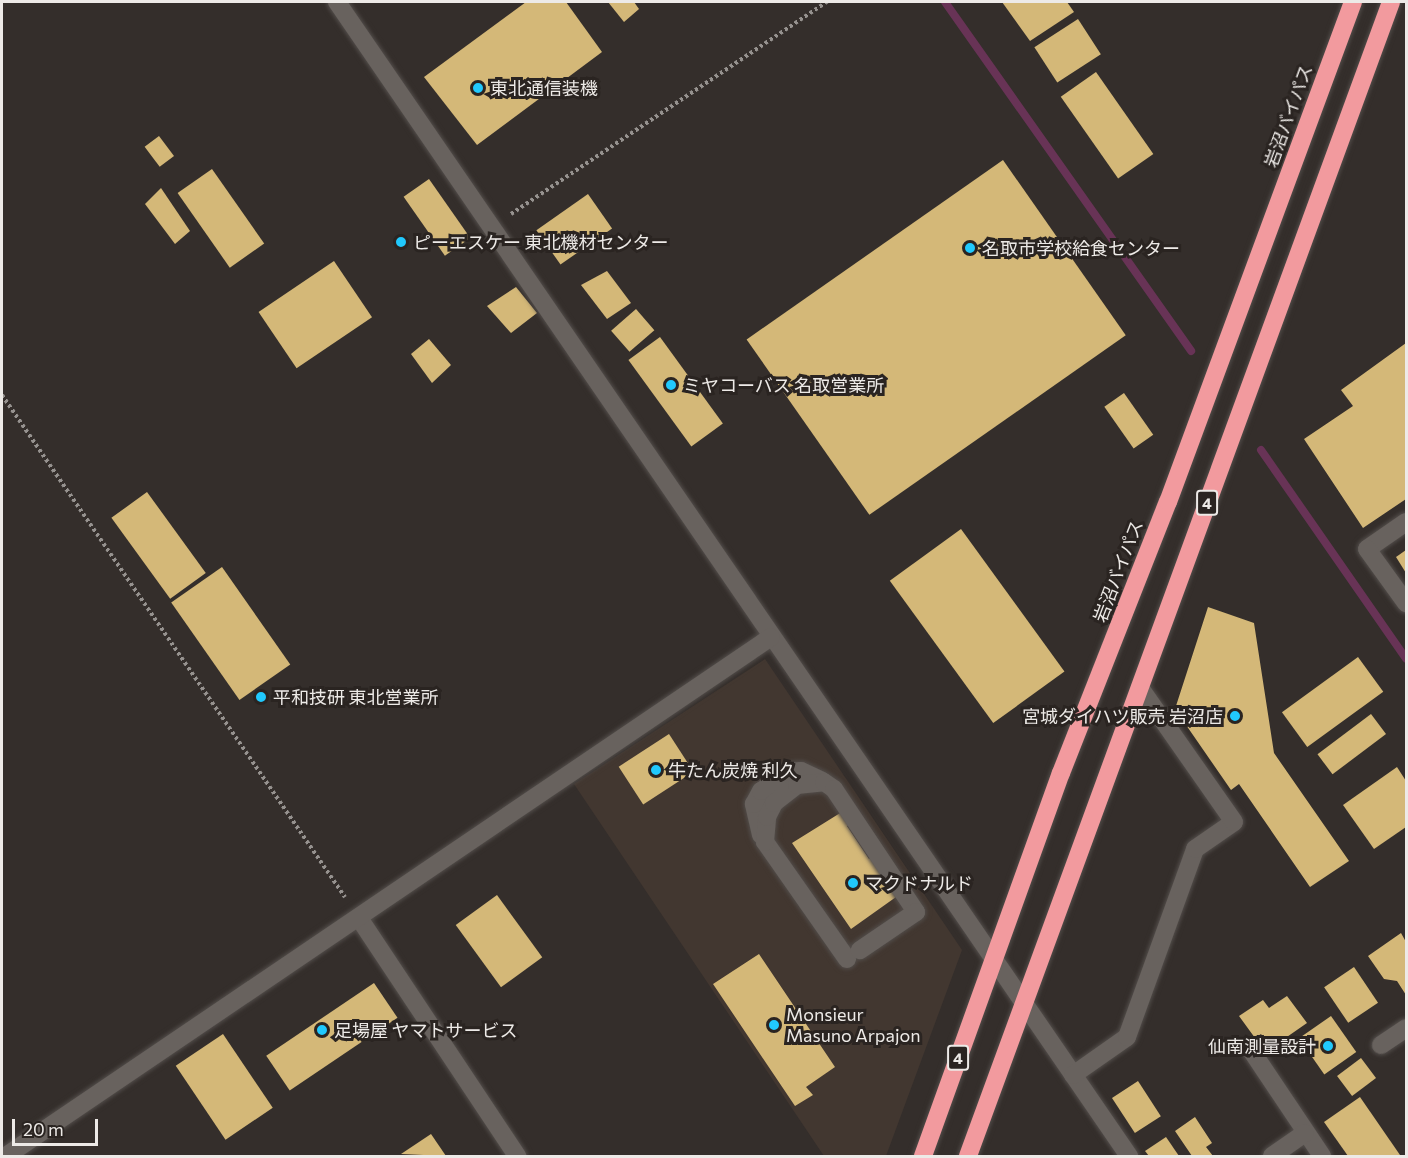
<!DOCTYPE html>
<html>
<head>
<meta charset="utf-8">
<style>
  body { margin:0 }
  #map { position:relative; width:1408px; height:1158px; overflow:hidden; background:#342e2b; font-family:Commissioner,"Noto Sans JP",sans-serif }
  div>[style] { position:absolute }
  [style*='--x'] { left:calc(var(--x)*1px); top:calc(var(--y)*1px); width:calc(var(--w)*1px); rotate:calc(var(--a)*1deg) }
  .built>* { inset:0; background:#423730 }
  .stream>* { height:8px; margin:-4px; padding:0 4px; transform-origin:4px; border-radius:4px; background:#683356 }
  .building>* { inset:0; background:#d4b878; transform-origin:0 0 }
  .path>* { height:4px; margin-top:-2px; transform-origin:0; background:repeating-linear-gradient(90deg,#96928f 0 3px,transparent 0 6px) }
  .roads { filter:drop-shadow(0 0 2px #524d4a) drop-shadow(0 0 2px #524d4a) }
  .minor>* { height:18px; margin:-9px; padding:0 9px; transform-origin:9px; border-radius:9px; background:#68625e }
  .highway>* { height:18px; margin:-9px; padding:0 9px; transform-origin:9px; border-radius:9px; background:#f29a9e }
  .dots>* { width:16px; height:16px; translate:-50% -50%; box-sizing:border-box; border:3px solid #2a2421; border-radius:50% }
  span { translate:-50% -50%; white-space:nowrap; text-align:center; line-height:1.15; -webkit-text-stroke:6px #2a2421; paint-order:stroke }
  .shield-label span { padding:2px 4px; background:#2a2421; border:2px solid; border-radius:4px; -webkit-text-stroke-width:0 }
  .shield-label { font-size:16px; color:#edeae7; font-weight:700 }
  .poi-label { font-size:18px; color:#edeae7 }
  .left { translate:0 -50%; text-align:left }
  .right { translate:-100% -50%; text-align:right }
  .street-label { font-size:18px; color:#edeae7 }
  .frame { position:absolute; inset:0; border:3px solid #edeae7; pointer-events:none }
  .scale { position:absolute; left:12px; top:1119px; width:86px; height:27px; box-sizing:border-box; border:3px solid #edeae7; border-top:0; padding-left:8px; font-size:18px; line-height:21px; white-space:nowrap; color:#edeae7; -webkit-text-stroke:4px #2a2421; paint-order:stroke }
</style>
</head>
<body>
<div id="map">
  <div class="built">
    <div style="clip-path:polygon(765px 659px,962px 950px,886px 1156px,824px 1156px,574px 784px)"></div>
  </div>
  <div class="stream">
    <div style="--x:945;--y:2;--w:427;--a:54.8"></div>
    <div style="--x:1261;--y:450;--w:254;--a:55.2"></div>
  </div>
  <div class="building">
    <div style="clip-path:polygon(526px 2px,566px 2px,602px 52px,477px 145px,424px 77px)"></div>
    <div style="clip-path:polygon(608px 2px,634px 2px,639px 9px,624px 22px)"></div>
    <div style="clip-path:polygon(1002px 2px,1067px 2px,1074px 12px,1030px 41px)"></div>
    <div style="left:1078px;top:19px;width:42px;height:52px;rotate:57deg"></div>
    <div style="left:1096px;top:72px;width:100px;height:43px;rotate:55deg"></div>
    <div style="left:159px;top:136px;width:25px;height:18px;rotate:53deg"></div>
    <div style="left:1003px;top:160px;width:214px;height:313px;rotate:55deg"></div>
    <div style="left:212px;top:169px;width:91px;height:42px;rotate:55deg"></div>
    <div style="left:429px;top:179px;width:72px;height:31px;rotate:55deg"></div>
    <div style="clip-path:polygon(161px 188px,190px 231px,175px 244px,145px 204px)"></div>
    <div style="left:588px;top:194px;width:42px;height:63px;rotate:55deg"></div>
    <div style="left:334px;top:261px;width:68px;height:91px;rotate:56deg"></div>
    <div style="clip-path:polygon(607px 271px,631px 303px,607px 319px,581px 285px)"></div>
    <div style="clip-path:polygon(516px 287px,537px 313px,511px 333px,487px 306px)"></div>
    <div style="left:636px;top:309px;width:28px;height:33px;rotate:49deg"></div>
    <div style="left:660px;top:337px;width:107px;height:39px;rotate:54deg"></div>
    <div style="clip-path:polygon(429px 339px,451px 365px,432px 383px,411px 354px)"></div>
    <div style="clip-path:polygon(1406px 343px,1406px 499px,1363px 528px,1304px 439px,1353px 406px,1341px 390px)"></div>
    <div style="left:1124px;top:393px;width:51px;height:24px;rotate:55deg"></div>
    <div style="left:147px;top:492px;width:100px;height:44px;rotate:54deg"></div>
    <div style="left:961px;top:529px;width:176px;height:88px;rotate:54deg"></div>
    <div style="clip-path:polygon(1406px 550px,1406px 573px,1396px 557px)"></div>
    <div style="left:222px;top:567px;width:119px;height:62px;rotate:55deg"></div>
    <div style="clip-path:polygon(1208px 607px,1254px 623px,1274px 753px,1349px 861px,1310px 887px,1239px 784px,1231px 790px,1175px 709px)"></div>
    <div style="left:1358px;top:657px;width:43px;height:94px;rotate:54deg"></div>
    <div style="left:1371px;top:714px;width:25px;height:67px;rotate:53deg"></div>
    <div style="left:669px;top:734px;width:45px;height:60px;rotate:57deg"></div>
    <div style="clip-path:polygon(1397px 767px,1406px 781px,1406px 827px,1374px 849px,1343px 805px)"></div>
    <div style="clip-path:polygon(845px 810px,853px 822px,847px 826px,869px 859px,875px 854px,896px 897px,851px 929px,792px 843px)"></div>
    <div style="left:497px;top:895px;width:77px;height:51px;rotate:54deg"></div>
    <div style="clip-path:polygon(1401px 933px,1406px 942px,1406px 995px,1397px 981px,1384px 979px,1368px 956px)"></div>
    <div style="clip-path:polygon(759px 954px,835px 1067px,806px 1087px,813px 1095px,795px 1106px,713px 984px)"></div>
    <div style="left:1354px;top:967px;width:43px;height:36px;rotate:56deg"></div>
    <div style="left:374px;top:983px;width:42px;height:130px;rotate:56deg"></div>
    <div style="clip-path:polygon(1287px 996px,1307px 1023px,1271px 1048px,1261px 1034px,1255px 1038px,1239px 1016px,1263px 1000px,1269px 1008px)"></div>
    <div style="left:1331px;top:1016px;width:44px;height:39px;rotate:55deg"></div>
    <div style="left:223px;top:1034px;width:89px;height:57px;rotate:56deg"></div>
    <div style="left:1361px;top:1058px;width:25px;height:30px;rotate:53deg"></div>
    <div style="left:1138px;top:1081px;width:42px;height:31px;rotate:57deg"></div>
    <div style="clip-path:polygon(1360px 1097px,1400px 1155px,1399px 1156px,1348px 1156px,1324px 1122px)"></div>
    <div style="clip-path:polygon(1195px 1117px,1212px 1143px,1206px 1147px,1213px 1156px,1192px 1156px,1175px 1131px)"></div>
    <div style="clip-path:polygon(431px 1134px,446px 1156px,401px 1154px)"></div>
    <div style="clip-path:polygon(1166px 1137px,1179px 1156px,1149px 1156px,1145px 1151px)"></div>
  </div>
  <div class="path">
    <div style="--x:511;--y:214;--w:381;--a:-33.9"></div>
    <div style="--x:2;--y:395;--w:608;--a:55.66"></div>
  </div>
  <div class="roads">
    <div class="minor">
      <div style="--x:337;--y:2;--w:1400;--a:55.54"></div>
      <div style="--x:1406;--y:522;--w:47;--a:145.3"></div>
      <div style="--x:1367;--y:549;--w:67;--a:54.2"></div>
      <div style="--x:761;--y:835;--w:32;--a:-103"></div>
      <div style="--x:754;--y:804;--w:15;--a:-62"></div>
      <div style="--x:761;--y:791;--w:33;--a:-35"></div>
      <div style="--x:788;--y:772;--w:13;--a:-4"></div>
      <div style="--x:801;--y:771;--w:23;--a:25"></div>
      <div style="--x:359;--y:918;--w:286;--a:56.4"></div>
      <div style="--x:847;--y:959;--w:143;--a:-125"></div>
      <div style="--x:765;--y:842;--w:25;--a:-85"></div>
      <div style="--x:767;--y:817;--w:16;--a:-63"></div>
      <div style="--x:774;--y:803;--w:29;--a:-38"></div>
      <div style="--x:797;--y:785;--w:27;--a:-6"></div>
      <div style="--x:824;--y:782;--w:12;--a:35"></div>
      <div style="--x:834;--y:789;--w:148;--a:56.3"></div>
      <div style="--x:916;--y:912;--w:68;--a:145.8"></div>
      <div style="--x:1381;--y:1045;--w:30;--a:-34"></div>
      <div style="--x:1251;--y:1050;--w:128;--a:56.2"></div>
      <div style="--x:1073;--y:1075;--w:66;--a:-35.1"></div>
      <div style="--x:1127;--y:1037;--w:200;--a:-70.1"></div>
      <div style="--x:1195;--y:849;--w:47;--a:-34.7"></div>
      <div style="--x:1234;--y:822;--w:164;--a:-125"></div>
      <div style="--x:6;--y:1156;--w:924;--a:-34.15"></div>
      <div style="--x:1272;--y:1156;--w:40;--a:-34.9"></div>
    </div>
    <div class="highway">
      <div style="--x:923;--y:1156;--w:407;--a:-70.2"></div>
      <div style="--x:1061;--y:773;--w:291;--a:-68.5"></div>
      <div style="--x:1168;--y:502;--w:533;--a:-69.7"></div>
      <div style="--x:968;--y:1156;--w:1229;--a:-69.87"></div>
    </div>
  </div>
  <div class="dots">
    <div style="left:478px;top:88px;background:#21c9fd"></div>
    <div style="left:401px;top:242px;background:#21c9fd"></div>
    <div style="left:970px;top:248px;background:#21c9fd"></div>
    <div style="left:671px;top:385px;background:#21c9fd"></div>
    <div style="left:261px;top:697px;background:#21c9fd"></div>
    <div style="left:1235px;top:716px;background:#21c9fd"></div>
    <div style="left:656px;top:770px;background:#21c9fd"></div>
    <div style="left:853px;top:883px;background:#21c9fd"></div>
    <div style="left:774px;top:1025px;background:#21c9fd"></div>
    <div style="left:322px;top:1030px;background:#21c9fd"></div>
    <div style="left:1328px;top:1046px;background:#21c9fd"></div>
  </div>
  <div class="shield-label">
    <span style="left:1207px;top:503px">4</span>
    <span style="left:958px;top:1058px">4</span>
  </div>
  <div class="poi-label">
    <span class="left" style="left:490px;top:88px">東北通信装機</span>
    <span class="left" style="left:413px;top:242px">ピーエスケー 東北機材センター</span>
    <span class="left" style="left:982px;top:248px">名取市学校給食センター</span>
    <span class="left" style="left:683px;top:385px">ミヤコーバス 名取営業所</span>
    <span class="left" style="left:273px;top:697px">平和技研 東北営業所</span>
    <span class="right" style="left:1223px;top:716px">宮城ダイハツ販売 岩沼店</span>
    <span class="left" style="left:668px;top:770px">牛たん炭焼 利久</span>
    <span class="left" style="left:865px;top:883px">マクドナルド</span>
    <span class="left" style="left:786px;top:1025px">Monsieur<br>Masuno Arpajon</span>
    <span class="left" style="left:334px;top:1030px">足場屋 ヤマトサービス</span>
    <span class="right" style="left:1316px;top:1046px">仙南測量設計</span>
  </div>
  <div class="street-label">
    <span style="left:1288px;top:116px;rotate:-70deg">岩沼バイパス</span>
    <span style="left:1118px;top:571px;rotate:-69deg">岩沼バイパス</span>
  </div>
  <div class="frame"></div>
  <div class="scale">20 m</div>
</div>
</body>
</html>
